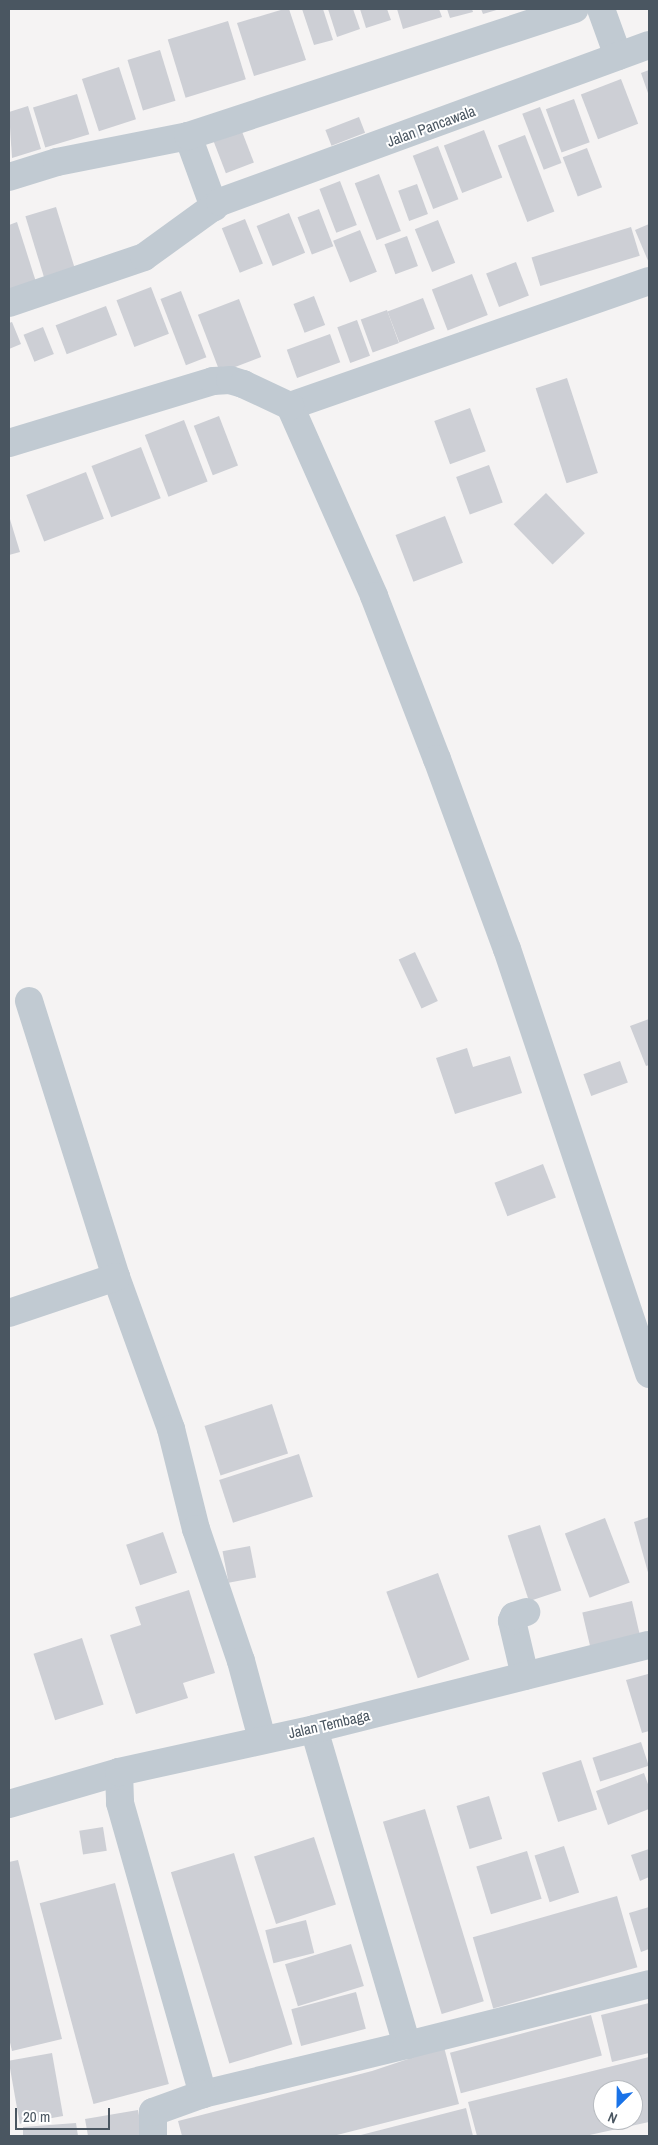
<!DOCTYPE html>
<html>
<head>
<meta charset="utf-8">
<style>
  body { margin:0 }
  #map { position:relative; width:658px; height:2145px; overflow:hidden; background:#f5f3f3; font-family:"Archivo Narrow",sans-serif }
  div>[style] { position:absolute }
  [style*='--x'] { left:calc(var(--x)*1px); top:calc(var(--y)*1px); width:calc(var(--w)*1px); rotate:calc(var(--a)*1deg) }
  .building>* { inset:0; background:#cdcfd5; transform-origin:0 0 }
  .street>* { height:28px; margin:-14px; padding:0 14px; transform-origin:14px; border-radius:14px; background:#c1cad2 }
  span { translate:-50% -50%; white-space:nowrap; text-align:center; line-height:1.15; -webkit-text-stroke:4px #fff; paint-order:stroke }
  .street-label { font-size:15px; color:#4a5661 }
  .frame { position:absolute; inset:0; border:10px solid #4a5661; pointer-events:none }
  .north { position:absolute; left:593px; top:2080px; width:50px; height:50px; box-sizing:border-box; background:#fff; border:1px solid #b7bbc0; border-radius:50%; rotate:203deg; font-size:14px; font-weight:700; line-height:20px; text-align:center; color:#4a5661 }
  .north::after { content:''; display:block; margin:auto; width:18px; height:22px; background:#1a73e8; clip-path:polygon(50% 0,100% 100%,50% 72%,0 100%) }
  .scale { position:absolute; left:15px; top:2108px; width:95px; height:22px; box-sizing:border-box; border:2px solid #4a5661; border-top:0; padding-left:6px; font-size:15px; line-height:18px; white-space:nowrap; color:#4a5661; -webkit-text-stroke:4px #fff; paint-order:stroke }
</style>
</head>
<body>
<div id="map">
  <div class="building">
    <div style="clip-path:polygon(284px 9px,289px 9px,306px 60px,254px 76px,237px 23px)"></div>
    <div style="clip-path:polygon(302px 9px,323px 9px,333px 40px,314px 45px)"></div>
    <div style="clip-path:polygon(328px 9px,353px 9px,360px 29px,337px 37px)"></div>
    <div style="clip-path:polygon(360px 9px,387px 9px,391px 20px,366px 28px)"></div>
    <div style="clip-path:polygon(397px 9px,439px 9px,442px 17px,403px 29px)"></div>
    <div style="clip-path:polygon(447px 9px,472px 9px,473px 12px,450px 18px)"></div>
    <div style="clip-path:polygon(481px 9px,500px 9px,483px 14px)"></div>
    <div style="left:228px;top:21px;width:61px;height:63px;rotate:73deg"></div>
    <div style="left:160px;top:50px;width:53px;height:34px;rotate:73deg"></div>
    <div style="left:119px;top:67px;width:55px;height:39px;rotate:72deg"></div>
    <div style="clip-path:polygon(649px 70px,649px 96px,641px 73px)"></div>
    <div style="left:621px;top:79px;width:48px;height:43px;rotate:69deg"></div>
    <div style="left:77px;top:94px;width:42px;height:46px;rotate:73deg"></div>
    <div style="left:574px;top:99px;width:46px;height:30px;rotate:70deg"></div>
    <div style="clip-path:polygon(28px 106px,41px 149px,12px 158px,9px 112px)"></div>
    <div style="left:540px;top:107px;width:60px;height:19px;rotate:69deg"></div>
    <div style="left:359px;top:117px;width:17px;height:36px;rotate:69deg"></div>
    <div style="left:241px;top:129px;width:36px;height:30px;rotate:69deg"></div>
    <div style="left:484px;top:130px;width:51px;height:43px;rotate:69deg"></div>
    <div style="left:525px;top:135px;width:82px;height:29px;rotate:69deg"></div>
    <div style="left:438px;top:146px;width:57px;height:27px;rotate:69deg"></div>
    <div style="left:587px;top:148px;width:42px;height:26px;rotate:69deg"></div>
    <div style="left:379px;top:174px;width:61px;height:26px;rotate:69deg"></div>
    <div style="left:340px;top:181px;width:47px;height:22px;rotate:69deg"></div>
    <div style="left:417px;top:184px;width:32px;height:20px;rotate:70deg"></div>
    <div style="left:56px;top:207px;width:64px;height:32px;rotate:73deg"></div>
    <div style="left:319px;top:209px;width:40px;height:23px;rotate:69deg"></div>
    <div style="left:289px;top:213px;width:43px;height:35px;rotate:68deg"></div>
    <div style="left:245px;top:219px;width:48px;height:25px;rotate:68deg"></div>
    <div style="left:438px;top:220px;width:46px;height:25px;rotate:68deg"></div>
    <div style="clip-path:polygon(17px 222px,36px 282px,9px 290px,9px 225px)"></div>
    <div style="clip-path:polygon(649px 224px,649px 263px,635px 230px)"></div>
    <div style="left:631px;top:227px;width:30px;height:104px;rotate:73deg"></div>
    <div style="left:360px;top:230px;width:45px;height:29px;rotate:68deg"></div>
    <div style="left:407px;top:236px;width:32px;height:24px;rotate:70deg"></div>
    <div style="left:516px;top:262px;width:36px;height:32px;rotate:69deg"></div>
    <div style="left:472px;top:274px;width:44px;height:43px;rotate:69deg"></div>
    <div style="left:151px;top:287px;width:50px;height:37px;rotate:69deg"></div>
    <div style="left:181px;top:291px;width:71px;height:22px;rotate:69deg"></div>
    <div style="left:314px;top:296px;width:31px;height:22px;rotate:69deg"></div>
    <div style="left:423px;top:298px;width:33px;height:38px;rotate:69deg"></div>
    <div style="left:239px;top:299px;width:62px;height:44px;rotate:69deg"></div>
    <div style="left:106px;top:306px;width:31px;height:54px;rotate:69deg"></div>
    <div style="left:387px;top:310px;width:35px;height:28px;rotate:70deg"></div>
    <div style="left:357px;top:320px;width:38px;height:21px;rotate:70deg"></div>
    <div style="clip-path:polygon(12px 322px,21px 344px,9px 349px,9px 323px)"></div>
    <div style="left:43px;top:327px;width:29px;height:21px;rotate:68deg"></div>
    <div style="left:330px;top:334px;width:30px;height:46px;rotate:70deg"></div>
    <div style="left:567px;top:378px;width:100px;height:33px;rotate:72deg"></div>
    <div style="left:470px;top:408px;width:46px;height:38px;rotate:70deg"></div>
    <div style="left:219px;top:416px;width:53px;height:27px;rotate:69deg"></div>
    <div style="left:184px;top:420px;width:66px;height:42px;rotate:69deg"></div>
    <div style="left:141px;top:447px;width:55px;height:53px;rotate:69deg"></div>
    <div style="left:489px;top:465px;width:40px;height:35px;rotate:70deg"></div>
    <div style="left:86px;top:472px;width:50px;height:64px;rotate:69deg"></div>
    <div style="left:546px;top:493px;width:56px;height:45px;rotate:46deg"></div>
    <div style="clip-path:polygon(9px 516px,20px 552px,9px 555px)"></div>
    <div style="left:445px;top:516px;width:50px;height:53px;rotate:69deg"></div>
    <div style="left:415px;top:952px;width:54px;height:18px;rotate:65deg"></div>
    <div style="clip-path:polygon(649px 1019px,649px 1065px,646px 1066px,630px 1026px)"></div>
    <div style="clip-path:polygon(467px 1048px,473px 1067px,510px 1056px,522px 1093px,455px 1114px,436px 1058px)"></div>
    <div style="left:620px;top:1061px;width:23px;height:39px;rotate:70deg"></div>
    <div style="left:543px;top:1164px;width:36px;height:52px;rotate:69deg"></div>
    <div style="left:272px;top:1404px;width:52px;height:71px;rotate:72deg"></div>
    <div style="left:299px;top:1454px;width:45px;height:84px;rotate:72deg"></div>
    <div style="clip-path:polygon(649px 1517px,649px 1576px,634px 1522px)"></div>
    <div style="left:605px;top:1518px;width:69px;height:43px;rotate:69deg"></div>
    <div style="left:540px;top:1525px;width:69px;height:34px;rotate:72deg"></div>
    <div style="left:163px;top:1532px;width:43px;height:39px;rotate:71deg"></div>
    <div style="left:250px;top:1546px;width:32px;height:28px;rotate:79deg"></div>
    <div style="left:438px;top:1573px;width:92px;height:55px;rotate:70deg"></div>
    <div style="clip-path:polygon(189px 1590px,215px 1673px,183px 1683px,188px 1698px,136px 1714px,110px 1635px,141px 1625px,135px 1607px)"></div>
    <div style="left:632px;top:1601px;width:43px;height:51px;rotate:77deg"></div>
    <div style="left:82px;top:1638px;width:70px;height:51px;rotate:72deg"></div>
    <div style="clip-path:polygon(648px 1674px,649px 1731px,642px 1733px,626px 1680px)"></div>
    <div style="left:641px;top:1742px;width:25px;height:51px;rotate:72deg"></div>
    <div style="left:581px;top:1760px;width:52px;height:41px;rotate:72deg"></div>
    <div style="clip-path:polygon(644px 1773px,649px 1787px,649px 1809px,608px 1825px,596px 1791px)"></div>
    <div style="left:489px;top:1796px;width:45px;height:34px;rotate:73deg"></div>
    <div style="left:425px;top:1809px;width:201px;height:44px;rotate:73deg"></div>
    <div style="left:103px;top:1827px;width:24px;height:24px;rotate:81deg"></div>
    <div style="left:314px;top:1837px;width:71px;height:63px;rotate:72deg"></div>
    <div style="left:564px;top:1846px;width:49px;height:31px;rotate:72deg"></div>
    <div style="clip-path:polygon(649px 1849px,649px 1877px,640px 1881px,631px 1855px)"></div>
    <div style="left:527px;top:1851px;width:50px;height:53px;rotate:73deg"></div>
    <div style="left:234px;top:1853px;width:200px;height:66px;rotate:73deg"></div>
    <div style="clip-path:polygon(18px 1860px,62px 2039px,12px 2051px,9px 2038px,9px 1862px)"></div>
    <div style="left:115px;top:1883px;width:208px;height:78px;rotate:75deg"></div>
    <div style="left:617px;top:1896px;width:74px;height:150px;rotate:74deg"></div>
    <div style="clip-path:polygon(649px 1907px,649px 1949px,641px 1952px,629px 1913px)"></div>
    <div style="left:306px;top:1920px;width:34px;height:42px;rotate:76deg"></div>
    <div style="left:351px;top:1944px;width:44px;height:69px;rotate:73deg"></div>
    <div style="left:356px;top:1992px;width:38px;height:67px;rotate:75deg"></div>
    <div style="clip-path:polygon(649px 2003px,649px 2053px,612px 2062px,601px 2015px)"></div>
    <div style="left:591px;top:2015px;width:42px;height:146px;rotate:75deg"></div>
    <div style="clip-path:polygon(444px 2047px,459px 2104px,333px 2136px,182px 2136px,178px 2121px,372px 2071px)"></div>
    <div style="left:52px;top:2053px;width:64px;height:44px;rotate:80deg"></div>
    <div style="clip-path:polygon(evenodd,649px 2057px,649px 2122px,585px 2136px,477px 2136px,468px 2102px,649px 2057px,603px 2090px,633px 2090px,633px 2120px,603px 2120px,603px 2090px)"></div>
    <div style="clip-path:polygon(466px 2108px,473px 2136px,357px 2136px)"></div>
    <div style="clip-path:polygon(138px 2110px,143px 2136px,88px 2136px,85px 2119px)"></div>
    <div style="clip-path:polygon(76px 2123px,78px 2136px,23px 2136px,23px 2127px)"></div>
  </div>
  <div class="street">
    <div style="--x:601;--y:9;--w:50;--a:70.1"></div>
    <div style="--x:188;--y:136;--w:76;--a:69.9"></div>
    <div style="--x:9;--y:177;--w:50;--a:-17.4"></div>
    <div style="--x:57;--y:162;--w:134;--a:-11.2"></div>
    <div style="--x:188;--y:136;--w:407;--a:-18.2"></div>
    <div style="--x:649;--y:281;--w:380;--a:160.8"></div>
    <div style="--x:290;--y:406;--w:208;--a:66.1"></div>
    <div style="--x:374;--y:596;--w:175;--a:68.9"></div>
    <div style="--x:437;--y:759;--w:202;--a:69.8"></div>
    <div style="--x:507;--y:949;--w:448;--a:71.5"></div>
    <div style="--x:9;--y:303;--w:143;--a:-18.8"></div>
    <div style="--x:144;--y:257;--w:94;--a:-35.9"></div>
    <div style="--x:220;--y:202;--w:457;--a:-20.1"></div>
    <div style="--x:9;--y:443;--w:213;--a:-16.9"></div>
    <div style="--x:213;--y:381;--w:17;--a:-3"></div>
    <div style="--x:230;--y:380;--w:14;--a:17"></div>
    <div style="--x:243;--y:384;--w:52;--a:25.1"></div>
    <div style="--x:29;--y:1001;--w:289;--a:72.5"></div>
    <div style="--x:116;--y:1277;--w:162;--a:70.1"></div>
    <div style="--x:171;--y:1429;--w:103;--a:76"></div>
    <div style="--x:196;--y:1529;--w:139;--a:71.2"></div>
    <div style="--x:241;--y:1661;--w:81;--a:74.9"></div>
    <div style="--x:9;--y:1313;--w:113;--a:-18.6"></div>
    <div style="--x:525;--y:1676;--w:57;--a:-103.3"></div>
    <div style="--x:512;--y:1621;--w:5;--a:-68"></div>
    <div style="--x:514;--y:1616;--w:13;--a:-18"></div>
    <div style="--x:119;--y:1772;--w:31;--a:88"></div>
    <div style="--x:120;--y:1803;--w:303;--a:74.1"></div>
    <div style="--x:203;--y:2094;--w:210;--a:-13.5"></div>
    <div style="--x:407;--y:2045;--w:329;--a:-106.4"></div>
    <div style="--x:9;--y:1804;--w:115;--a:-16.2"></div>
    <div style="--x:119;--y:1772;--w:200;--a:-12.4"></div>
    <div style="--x:314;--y:1729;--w:345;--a:-14.1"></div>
    <div style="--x:407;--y:2045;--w:250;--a:-14.1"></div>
    <div style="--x:153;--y:2136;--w:24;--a:-90"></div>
    <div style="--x:153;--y:2112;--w:53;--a:-19.8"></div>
  </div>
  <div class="street-label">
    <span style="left:431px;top:126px;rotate:-20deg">Jalan Pancawala</span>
    <span style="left:329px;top:1724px;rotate:-13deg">Jalan Tembaga</span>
  </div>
  <div class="frame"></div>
  <div class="north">N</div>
  <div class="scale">20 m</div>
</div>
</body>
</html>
